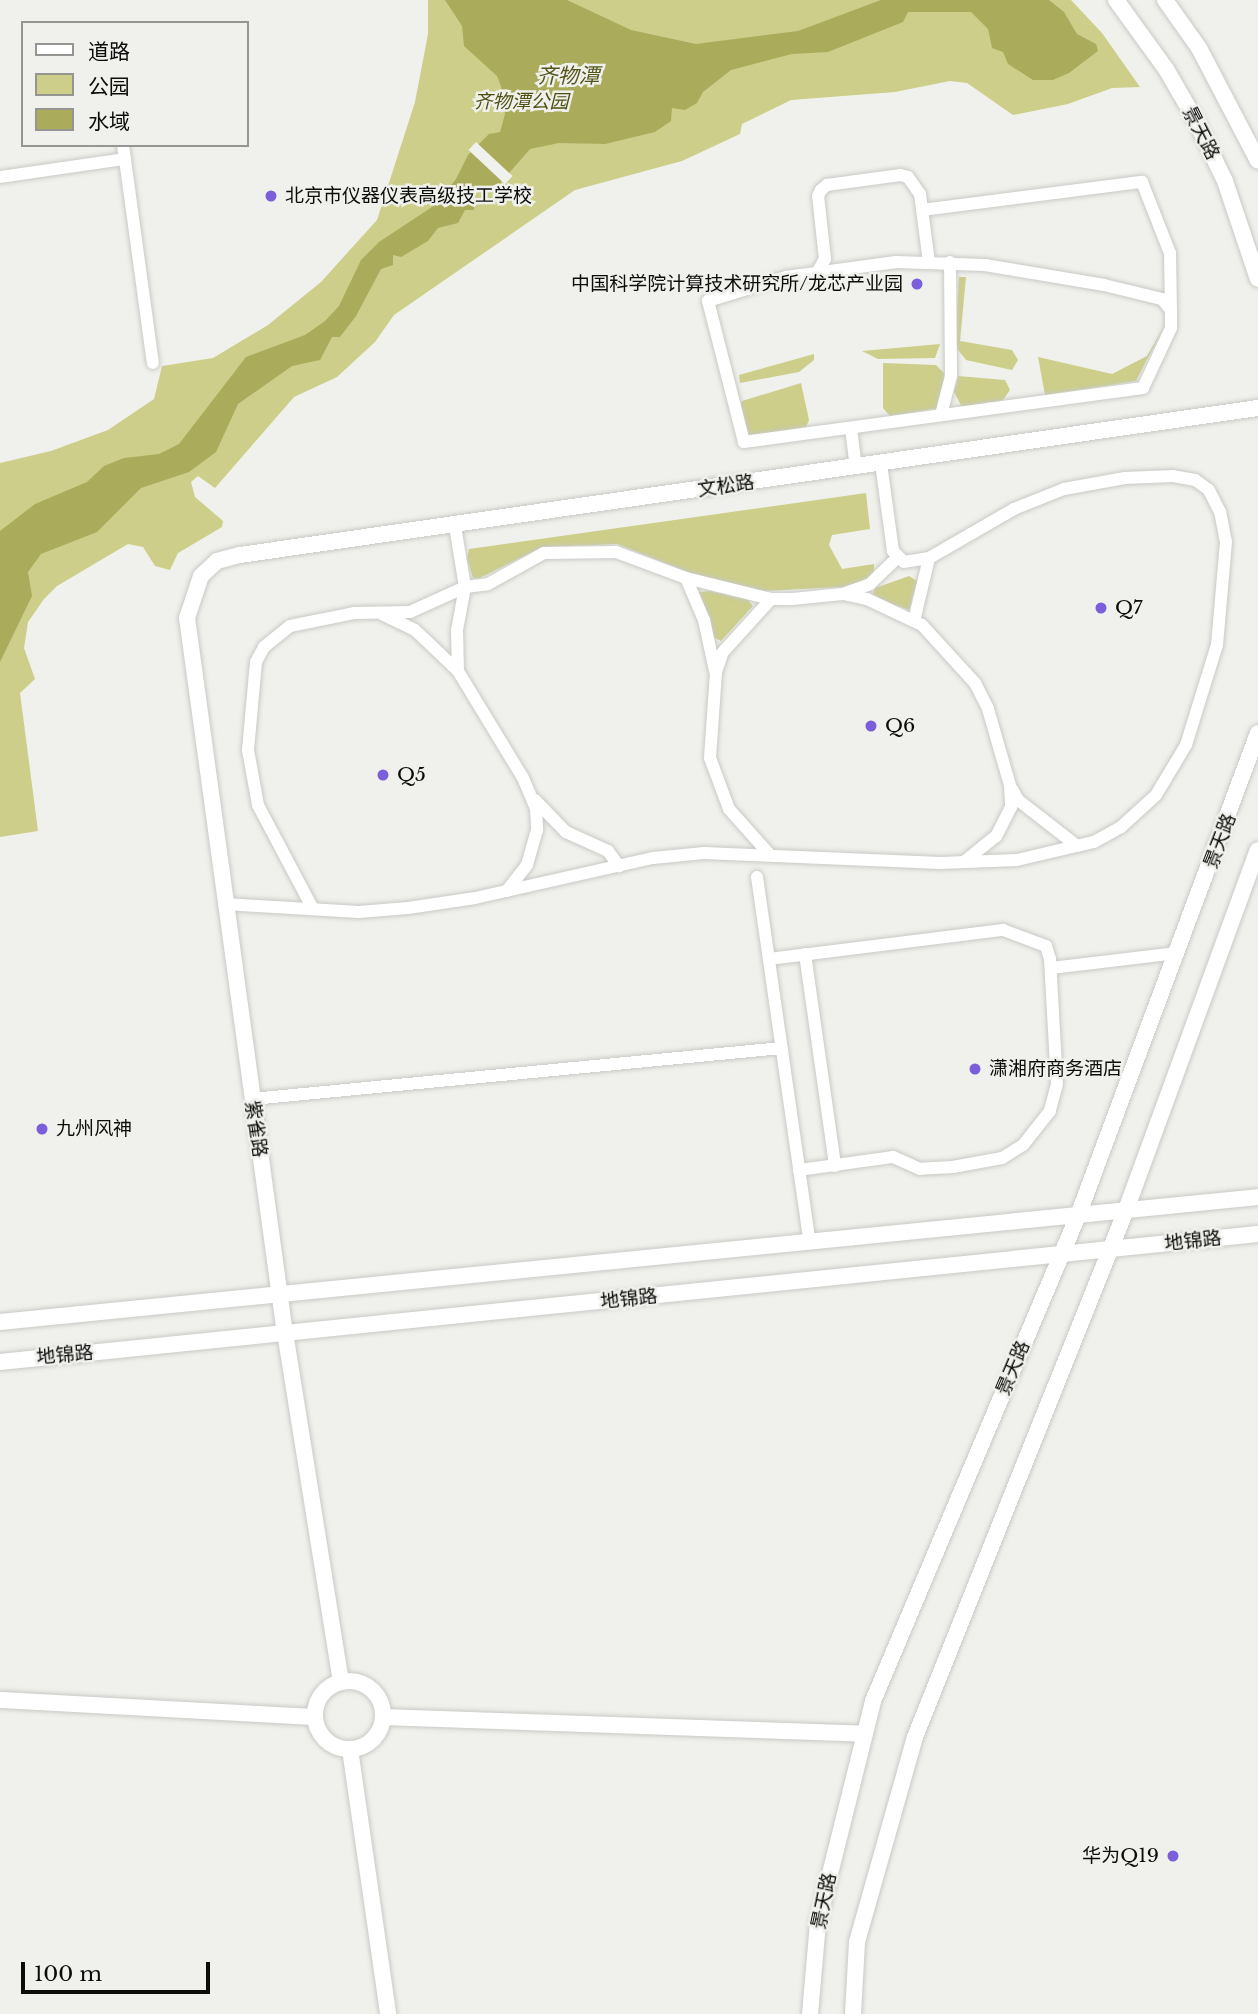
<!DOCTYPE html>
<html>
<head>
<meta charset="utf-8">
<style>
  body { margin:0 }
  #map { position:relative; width:1258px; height:2014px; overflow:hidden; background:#f0f1ec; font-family:"Libre Baskerville","Noto Sans SC",serif }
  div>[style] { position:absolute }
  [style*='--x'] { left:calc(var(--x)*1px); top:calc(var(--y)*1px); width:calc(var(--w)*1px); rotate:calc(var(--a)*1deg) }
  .green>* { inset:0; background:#ccce89 }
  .water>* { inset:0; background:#aaac5c }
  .pier>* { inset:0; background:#f0f1ec; transform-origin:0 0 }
  .roads { filter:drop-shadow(0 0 2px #c9c9c5) drop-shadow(0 0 2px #c9c9c5) }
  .minor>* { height:12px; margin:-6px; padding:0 6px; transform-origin:6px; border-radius:6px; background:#fff }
  .tertiary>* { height:16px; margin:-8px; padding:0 8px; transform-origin:8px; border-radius:8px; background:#fff }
  .tertiary>.ring { margin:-8px; padding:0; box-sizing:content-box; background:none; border:16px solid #fff; border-radius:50% }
  .dots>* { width:19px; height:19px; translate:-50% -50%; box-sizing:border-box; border:4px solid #f0f1ec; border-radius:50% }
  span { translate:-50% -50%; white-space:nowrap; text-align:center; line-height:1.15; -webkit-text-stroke:5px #f0f1ec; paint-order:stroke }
  .park-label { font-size:19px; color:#4f4f13; font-style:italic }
  .street-label { font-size:19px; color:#0c0c0b }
  .poi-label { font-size:19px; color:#0c0c0b }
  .left { translate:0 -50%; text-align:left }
  .right { translate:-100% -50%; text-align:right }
  .water-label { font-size:21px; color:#54551a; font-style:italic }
  .legend { position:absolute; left:21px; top:21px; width:228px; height:126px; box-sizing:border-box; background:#f0f1ec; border:2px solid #959592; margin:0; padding:9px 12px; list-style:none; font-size:21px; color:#0c0c0b }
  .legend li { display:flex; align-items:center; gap:14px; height:35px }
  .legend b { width:35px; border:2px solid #959592 }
  .scale { position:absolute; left:21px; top:1962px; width:189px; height:32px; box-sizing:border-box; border:4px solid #0c0c0b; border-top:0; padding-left:9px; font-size:21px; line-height:24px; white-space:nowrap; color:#0c0c0b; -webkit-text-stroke:5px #f0f1ec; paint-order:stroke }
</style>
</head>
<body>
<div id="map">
  <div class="green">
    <div style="clip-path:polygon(428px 0,1071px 0,1102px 33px,1140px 87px,1112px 88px,1068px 104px,1013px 115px,967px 83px,950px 81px,895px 92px,791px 100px,742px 124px,740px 134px,682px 161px,575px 190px,394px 315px,375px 342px,337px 377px,294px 397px,215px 488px,198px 476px,191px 482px,195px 497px,223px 521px,222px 527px,178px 553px,170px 570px,155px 566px,143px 547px,128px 544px,57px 586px,44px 599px,28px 622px,24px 648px,35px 679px,20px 693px,38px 831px,0 837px,0 463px,51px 451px,108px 430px,154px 399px,162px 366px,213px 358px,268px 325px,321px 282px,377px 220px,415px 102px,428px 34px)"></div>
    <div style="clip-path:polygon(959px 277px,966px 277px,960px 341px,1012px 350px,1018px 360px,1012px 370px,966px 360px,955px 346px)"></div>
    <div style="clip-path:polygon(1165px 325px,1136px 381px,1045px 395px,1038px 357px,1112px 374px,1147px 356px)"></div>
    <div style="clip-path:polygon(940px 344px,935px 358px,878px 359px,862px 351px)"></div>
    <div style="clip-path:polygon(814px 354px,814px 360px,799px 372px,740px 383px,739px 375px)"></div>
    <div style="clip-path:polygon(883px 363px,936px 365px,944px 373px,945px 397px,939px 408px,890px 416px,883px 408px)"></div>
    <div style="clip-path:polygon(958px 376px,1005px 380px,1010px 390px,1003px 400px,962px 407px,954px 392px)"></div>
    <div style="clip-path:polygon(801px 383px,809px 420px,806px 427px,749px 436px,739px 408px,742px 401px)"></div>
    <div style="clip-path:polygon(866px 493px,870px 529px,832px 535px,829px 545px,842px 569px,874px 564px,874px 571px,869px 579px,844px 587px,763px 591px,693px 574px,617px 544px,542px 547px,480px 578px,473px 578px,467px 559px,469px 549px)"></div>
    <div style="clip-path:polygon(909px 576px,917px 581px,909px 610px,872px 596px,875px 588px)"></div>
    <div style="clip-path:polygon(710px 591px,748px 600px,753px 606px,721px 641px,713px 637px,699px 597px,699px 592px)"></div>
  </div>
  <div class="water">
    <div style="clip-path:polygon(445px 0,567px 0,631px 30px,696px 44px,798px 31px,881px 0,1049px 0,1064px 12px,1077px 34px,1096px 44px,1098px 51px,1069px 73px,1053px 80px,1033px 80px,1008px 64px,1003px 52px,992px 48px,988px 29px,971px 12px,908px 12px,903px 22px,828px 52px,792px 54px,731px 70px,703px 92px,697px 103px,685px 110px,672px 108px,671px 121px,655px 132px,605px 144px,559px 143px,530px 149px,495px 189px,474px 192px,474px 210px,465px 210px,458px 223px,438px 228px,428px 241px,401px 257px,393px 255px,393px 265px,381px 269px,356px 316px,340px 337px,332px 337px,320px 360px,292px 366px,238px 404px,216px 452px,189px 472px,141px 488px,97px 532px,41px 554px,28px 572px,32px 596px,0 662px,0 531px,35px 504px,87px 482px,104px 466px,124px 458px,159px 454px,179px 444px,246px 357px,305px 335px,325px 321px,339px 306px,361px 260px,379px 242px,435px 205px,456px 179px,468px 155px,489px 134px,500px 132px,505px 114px,501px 86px,497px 76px,464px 46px,462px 26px)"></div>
  </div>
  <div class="pier">
    <div style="left:476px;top:142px;width:50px;height:11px;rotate:43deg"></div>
  </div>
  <div class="roads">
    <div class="minor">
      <div style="--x:123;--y:145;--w:220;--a:82.2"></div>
      <div style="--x:0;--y:177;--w:126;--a:-8.2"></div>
      <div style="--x:922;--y:210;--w:222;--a:-7.3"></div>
      <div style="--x:1142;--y:182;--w:76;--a:68.5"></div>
      <div style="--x:1170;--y:253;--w:57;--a:89"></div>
      <div style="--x:896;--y:262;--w:89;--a:1.9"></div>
      <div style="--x:985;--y:265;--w:121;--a:9.5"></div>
      <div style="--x:1104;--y:285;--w:60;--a:13.6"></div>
      <div style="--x:1162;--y:299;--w:14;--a:51"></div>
      <div style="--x:1171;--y:310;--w:18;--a:90"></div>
      <div style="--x:1171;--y:328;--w:66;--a:115"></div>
      <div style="--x:1143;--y:388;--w:403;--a:172.3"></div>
      <div style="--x:744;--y:442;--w:146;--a:-104.3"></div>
      <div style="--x:708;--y:301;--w:82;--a:-17.1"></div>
      <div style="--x:786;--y:277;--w:111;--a:-7.8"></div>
      <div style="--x:818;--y:271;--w:14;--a:-60"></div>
      <div style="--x:825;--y:259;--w:63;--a:-96.3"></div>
      <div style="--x:818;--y:196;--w:7;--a:-63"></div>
      <div style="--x:821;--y:190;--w:8;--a:-40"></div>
      <div style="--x:827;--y:185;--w:74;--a:-7.8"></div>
      <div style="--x:900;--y:175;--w:8;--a:14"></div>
      <div style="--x:908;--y:177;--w:21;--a:55"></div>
      <div style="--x:920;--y:194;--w:69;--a:82.5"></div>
      <div style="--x:941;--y:415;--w:40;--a:-75.6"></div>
      <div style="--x:951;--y:376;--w:114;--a:-90.5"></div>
      <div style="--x:851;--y:428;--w:39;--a:83"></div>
      <div style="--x:455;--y:526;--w:62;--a:80.7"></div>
      <div style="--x:465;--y:587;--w:44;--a:100.5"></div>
      <div style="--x:457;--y:630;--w:41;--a:88.6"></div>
      <div style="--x:686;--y:578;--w:46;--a:66.8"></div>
      <div style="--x:704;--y:620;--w:52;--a:77.8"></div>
      <div style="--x:843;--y:594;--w:25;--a:12"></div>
      <div style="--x:867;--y:599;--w:61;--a:25.3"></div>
      <div style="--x:922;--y:625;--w:79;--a:47.6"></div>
      <div style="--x:975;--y:683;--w:29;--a:63"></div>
      <div style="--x:988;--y:709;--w:79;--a:73.9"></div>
      <div style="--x:1010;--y:785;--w:22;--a:87"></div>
      <div style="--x:1011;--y:807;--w:33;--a:117"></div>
      <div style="--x:996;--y:836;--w:40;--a:141"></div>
      <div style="--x:382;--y:614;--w:37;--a:26"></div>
      <div style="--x:415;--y:630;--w:59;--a:43.6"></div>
      <div style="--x:458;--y:671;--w:125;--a:58.7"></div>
      <div style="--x:523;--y:778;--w:33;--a:67"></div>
      <div style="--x:536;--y:808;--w:22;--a:87"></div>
      <div style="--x:537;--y:830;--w:36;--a:106"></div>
      <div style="--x:527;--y:865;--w:33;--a:128"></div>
      <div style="--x:914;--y:621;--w:65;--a:-76.6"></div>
      <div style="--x:1012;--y:789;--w:13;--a:61"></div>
      <div style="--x:1018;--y:800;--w:75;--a:37.9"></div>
      <div style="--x:535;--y:800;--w:45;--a:45.9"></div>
      <div style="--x:566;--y:832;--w:46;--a:24.3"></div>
      <div style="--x:608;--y:851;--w:19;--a:54"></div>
      <div style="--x:770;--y:855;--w:62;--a:-131.7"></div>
      <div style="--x:729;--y:809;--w:54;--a:-110.4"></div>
      <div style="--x:710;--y:758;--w:86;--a:-86"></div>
      <div style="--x:716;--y:672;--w:21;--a:-71"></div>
      <div style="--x:723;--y:652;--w:72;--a:-47.8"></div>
      <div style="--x:757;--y:877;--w:370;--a:81.8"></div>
      <div style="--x:224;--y:904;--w:135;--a:3.4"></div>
      <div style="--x:359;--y:912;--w:49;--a:-4.7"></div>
      <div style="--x:408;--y:908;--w:68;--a:-8.5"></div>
      <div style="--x:475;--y:898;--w:182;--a:-12.7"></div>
      <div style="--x:653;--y:858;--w:51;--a:-5.6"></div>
      <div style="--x:704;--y:853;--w:237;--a:2.4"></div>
      <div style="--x:941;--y:863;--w:76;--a:-2.3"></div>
      <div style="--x:1017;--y:860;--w:79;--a:-13.2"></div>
      <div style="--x:1094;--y:842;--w:31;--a:-29"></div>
      <div style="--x:1121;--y:827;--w:47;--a:-42.4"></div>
      <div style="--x:1156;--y:795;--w:58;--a:-59"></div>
      <div style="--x:1186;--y:745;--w:105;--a:-72.8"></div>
      <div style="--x:1217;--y:645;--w:103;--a:-85"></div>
      <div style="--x:1226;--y:542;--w:31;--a:-101"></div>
      <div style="--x:1220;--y:512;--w:25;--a:-117"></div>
      <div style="--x:1209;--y:490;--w:17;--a:-144"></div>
      <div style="--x:1195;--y:480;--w:22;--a:-170"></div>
      <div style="--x:1173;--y:476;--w:48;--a:177.6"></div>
      <div style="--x:1125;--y:478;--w:62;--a:169.8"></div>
      <div style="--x:1064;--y:489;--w:54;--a:158.2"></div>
      <div style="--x:1014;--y:509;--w:98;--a:150"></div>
      <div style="--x:929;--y:558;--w:25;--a:171"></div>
      <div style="--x:904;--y:562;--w:16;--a:-135"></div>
      <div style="--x:893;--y:551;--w:89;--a:-97.8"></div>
      <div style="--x:313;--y:909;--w:118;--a:-117.9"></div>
      <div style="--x:258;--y:805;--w:56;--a:-100.3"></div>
      <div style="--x:248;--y:750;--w:88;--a:-84.8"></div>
      <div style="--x:256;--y:662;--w:17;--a:-62"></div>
      <div style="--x:264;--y:647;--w:33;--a:-39"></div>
      <div style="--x:290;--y:626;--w:65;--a:-11.5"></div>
      <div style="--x:354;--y:613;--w:56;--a:-1"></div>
      <div style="--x:410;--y:612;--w:60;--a:-24.4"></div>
      <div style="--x:465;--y:587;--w:23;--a:-7"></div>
      <div style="--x:488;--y:584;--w:64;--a:-29"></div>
      <div style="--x:544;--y:553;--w:72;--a:-0.8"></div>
      <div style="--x:616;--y:552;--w:75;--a:20.4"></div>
      <div style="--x:686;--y:578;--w:88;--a:13.9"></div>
      <div style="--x:771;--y:599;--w:21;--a:0"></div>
      <div style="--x:792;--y:599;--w:51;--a:-5.6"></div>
      <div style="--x:843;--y:594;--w:29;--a:-20"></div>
      <div style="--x:870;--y:584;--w:39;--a:-44"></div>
      <div style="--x:805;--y:954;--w:214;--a:81.9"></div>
      <div style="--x:769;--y:959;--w:236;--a:-7.1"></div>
      <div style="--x:1003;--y:930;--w:46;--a:20.4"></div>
      <div style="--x:1046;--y:946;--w:14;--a:73"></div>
      <div style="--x:1050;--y:959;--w:125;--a:86.8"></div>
      <div style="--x:1057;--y:1084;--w:28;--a:105"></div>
      <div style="--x:1050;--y:1111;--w:43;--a:128.5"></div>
      <div style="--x:1023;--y:1145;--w:25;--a:148"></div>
      <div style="--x:1002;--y:1158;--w:50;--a:169.6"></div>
      <div style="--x:953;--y:1167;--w:33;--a:177"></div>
      <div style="--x:920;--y:1169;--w:30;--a:-156"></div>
      <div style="--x:893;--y:1157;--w:95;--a:172.1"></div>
      <div style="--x:1051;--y:968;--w:127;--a:-6.8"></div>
      <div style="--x:252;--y:1099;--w:532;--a:-5.5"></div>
    </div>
    <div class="tertiary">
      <div style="--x:1116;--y:0;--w:85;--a:54.1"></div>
      <div style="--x:1166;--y:69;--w:58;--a:59.9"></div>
      <div style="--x:1195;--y:119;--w:69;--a:64.2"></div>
      <div style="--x:1225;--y:181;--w:103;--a:71.4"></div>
      <div style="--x:1165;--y:0;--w:59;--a:54.7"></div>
      <div style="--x:1199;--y:48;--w:127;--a:62.4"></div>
      <div style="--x:0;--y:1322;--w:1264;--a:-5.67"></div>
      <div style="--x:0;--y:1362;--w:1264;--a:-5.81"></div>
      <div class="ring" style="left:315px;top:1681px;width:52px;height:52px"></div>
      <div style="--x:341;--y:1682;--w:352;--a:-99.1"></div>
      <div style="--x:285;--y:1334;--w:723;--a:-97.79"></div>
      <div style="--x:187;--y:618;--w:44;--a:-71.6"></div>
      <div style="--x:201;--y:576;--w:22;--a:-43"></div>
      <div style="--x:217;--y:561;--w:24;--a:-15"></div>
      <div style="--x:240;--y:555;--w:1029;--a:-8.22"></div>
      <div style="--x:0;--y:1700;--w:315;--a:3.1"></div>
      <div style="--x:383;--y:1717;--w:482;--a:2"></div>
      <div style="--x:350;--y:1749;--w:268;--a:81.8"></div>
      <div style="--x:810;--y:2014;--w:92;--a:-85"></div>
      <div style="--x:818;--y:1922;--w:228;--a:-76"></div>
      <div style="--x:873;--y:1701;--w:530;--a:-67.11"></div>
      <div style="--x:1079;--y:1213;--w:512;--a:-69.55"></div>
      <div style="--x:853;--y:2014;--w:72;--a:-86.8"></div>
      <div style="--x:857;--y:1942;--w:213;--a:-74.2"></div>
      <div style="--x:915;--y:1737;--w:568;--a:-68.18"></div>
      <div style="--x:1126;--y:1210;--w:383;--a:-69.9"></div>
    </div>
  </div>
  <div class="dots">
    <div style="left:271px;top:196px;background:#7b5fda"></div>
    <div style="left:917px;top:284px;background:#7b5fda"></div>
    <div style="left:1101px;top:608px;background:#7b5fda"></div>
    <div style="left:871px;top:726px;background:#7b5fda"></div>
    <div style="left:383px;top:775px;background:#7b5fda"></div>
    <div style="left:975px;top:1069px;background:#7b5fda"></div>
    <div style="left:42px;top:1129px;background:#7b5fda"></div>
    <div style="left:1173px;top:1856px;background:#7b5fda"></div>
  </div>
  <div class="park-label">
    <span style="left:521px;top:102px">齐物潭公园</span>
  </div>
  <div class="street-label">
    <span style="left:1201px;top:133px;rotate:63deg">景天路</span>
    <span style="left:726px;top:486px;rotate:-8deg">文松路</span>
    <span style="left:1220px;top:841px;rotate:-69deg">景天路</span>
    <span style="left:256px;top:1129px;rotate:82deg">紫雀路</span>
    <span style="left:1193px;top:1241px;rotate:-6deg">地锦路</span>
    <span style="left:629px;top:1299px;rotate:-6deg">地锦路</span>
    <span style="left:65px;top:1355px;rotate:-5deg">地锦路</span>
    <span style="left:1013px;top:1368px;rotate:-67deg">景天路</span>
    <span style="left:824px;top:1901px;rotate:-78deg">景天路</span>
  </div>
  <div class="poi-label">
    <span class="left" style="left:285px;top:196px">北京市仪器仪表高级技工学校</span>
    <span class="right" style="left:903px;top:284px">中国科学院计算技术研究所/龙芯产业园</span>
    <span class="left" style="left:1115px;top:608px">Q7</span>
    <span class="left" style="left:885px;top:726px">Q6</span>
    <span class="left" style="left:397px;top:775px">Q5</span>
    <span class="left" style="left:989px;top:1069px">潇湘府商务酒店</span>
    <span class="left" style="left:56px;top:1129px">九州风神</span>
    <span class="right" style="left:1159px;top:1856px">华为Q19</span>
  </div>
  <div class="water-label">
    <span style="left:568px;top:76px">齐物潭</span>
  </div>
  <ul class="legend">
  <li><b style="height:9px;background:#fff"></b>道路</li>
  <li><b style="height:19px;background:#ccce89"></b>公园</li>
  <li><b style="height:19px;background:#aaac5c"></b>水域</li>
  </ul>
  <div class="scale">100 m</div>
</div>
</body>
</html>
